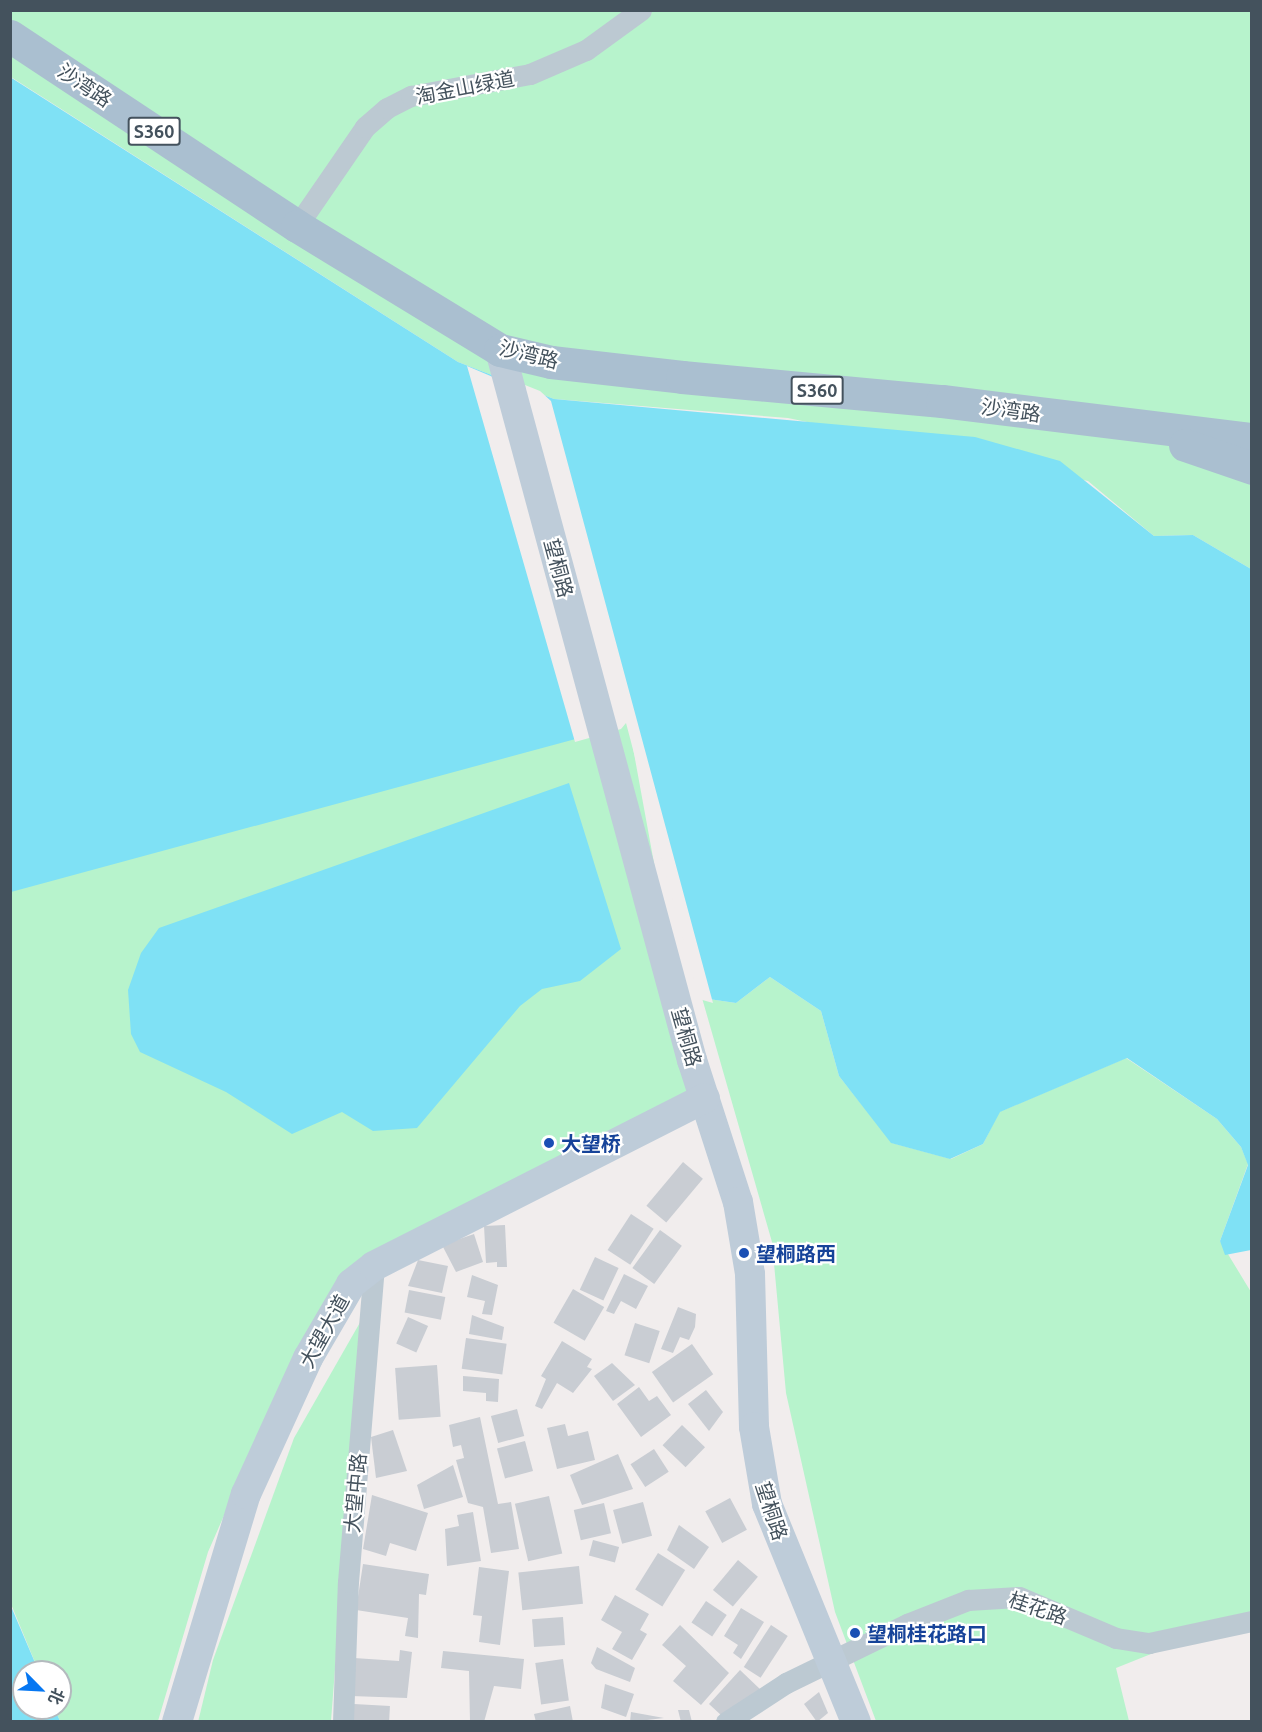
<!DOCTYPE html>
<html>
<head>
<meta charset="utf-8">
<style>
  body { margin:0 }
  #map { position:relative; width:1262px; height:1732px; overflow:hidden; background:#f1eded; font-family:Ubuntu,"Noto Sans SC",sans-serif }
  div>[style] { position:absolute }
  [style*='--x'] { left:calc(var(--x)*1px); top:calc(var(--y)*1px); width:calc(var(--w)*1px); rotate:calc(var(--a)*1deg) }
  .green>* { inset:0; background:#b7f3cc }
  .water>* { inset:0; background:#7fe1f5 }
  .pier>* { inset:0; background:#f1eded }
  .building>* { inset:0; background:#c9cdd3; transform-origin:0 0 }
  .street>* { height:21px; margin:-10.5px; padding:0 10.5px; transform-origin:10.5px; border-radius:10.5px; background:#bcc9d2 }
  .secondary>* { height:30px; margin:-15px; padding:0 15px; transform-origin:15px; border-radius:15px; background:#beccd9 }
  .primary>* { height:33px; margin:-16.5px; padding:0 16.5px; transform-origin:16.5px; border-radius:16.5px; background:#aabfd0 }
  .dots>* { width:16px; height:16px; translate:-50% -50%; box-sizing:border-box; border:3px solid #fff; border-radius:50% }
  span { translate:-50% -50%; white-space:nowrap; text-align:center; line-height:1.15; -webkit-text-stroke:4.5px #fff; paint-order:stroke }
  .shield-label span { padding:2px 4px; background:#fff; border:2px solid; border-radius:4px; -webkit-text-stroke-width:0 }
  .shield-label { font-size:18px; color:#44525d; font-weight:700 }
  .street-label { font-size:20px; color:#44525d }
  .transit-label { font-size:20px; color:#164399; font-weight:700 }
  .left { translate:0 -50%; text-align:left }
  .frame { position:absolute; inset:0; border:12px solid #44525d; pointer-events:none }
  .north { position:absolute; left:12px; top:1660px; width:60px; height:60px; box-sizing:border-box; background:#fff; border:2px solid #b4babe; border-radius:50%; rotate:114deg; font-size:16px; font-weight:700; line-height:24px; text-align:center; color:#44525d }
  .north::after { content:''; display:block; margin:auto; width:21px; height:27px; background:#0677f2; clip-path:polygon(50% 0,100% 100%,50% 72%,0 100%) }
</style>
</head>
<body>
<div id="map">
  <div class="green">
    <div style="clip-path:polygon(10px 11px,1251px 11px,1251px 569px,1193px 535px,1154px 536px,1088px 481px,788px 418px,554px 399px,458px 362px,11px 77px)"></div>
    <div style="clip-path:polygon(627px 715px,695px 1088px,411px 1236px,276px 1397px,208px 1552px,158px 1721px,60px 1721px,54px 1708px,60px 1708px,60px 1672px,39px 1672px,11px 1604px,10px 890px)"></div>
    <div style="clip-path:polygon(770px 977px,821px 1011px,839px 1076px,892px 1143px,951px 1159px,983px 1144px,999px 1112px,1126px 1058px,1217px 1119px,1241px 1147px,1248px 1164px,1220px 1241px,1251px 1292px,1251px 1614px,1116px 1668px,1129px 1721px,876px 1721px,835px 1612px,786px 1393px,772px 1242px,702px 998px,736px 1003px)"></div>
    <div style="clip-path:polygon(362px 1319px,331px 1721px,198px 1722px,213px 1660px,294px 1438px)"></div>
  </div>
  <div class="water">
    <div style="clip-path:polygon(10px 77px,458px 362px,554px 399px,975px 437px,1060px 461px,1154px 536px,1193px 535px,1251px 569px,1251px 1250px,1225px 1255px,1220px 1241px,1248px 1165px,1241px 1147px,1217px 1119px,1127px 1058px,1000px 1112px,983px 1144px,950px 1159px,891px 1143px,839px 1076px,821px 1011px,770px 977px,736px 1003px,702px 998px,627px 716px,620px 727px,11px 892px)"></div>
    <div style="clip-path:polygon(569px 783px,621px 949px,580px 981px,542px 989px,520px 1006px,417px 1128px,373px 1131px,342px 1112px,292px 1134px,226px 1092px,140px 1052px,131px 1034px,128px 990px,141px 953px,159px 928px)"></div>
    <div style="clip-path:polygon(10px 1604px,39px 1672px,24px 1672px,24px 1708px,54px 1708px,60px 1721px,11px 1721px)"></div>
  </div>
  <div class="pier">
    <div style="clip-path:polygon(467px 366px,526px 391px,525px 385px,540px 391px,551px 401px,713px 1003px,699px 999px,626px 723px,621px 729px,575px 742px)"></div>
  </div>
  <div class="building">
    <div style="left:683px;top:1162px;width:26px;height:57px;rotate:40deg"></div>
    <div style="left:631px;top:1214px;width:27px;height:43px;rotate:33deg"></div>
    <div style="clip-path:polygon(505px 1225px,507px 1267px,497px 1267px,497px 1262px,486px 1263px,484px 1226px)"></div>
    <div style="left:660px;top:1230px;width:27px;height:47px;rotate:36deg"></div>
    <div style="clip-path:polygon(474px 1234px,483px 1262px,456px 1272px,442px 1245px)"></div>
    <div style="left:595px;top:1257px;width:26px;height:36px;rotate:25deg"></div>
    <div style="clip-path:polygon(418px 1260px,448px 1266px,442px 1293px,408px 1286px)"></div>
    <div style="clip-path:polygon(624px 1274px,648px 1286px,636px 1309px,621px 1301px,614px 1314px,606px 1311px)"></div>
    <div style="clip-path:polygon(472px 1275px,498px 1285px,492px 1315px,482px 1314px,485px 1301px,467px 1297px)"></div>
    <div style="left:573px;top:1289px;width:36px;height:39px;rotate:30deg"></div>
    <div style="left:409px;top:1290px;width:37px;height:23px;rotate:11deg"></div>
    <div style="clip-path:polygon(678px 1307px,696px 1314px,695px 1327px,689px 1340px,680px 1337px,673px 1353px,661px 1349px)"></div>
    <div style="clip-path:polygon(472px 1315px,504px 1327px,502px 1340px,469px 1334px)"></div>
    <div style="left:408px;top:1317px;width:22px;height:29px;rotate:24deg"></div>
    <div style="left:635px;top:1323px;width:26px;height:34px;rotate:18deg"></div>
    <div style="left:466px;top:1338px;width:41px;height:31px;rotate:8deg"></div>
    <div style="clip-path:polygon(562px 1341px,592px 1359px,587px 1367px,592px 1369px,573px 1393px,557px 1383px,542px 1409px,535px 1406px,546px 1379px,541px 1376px)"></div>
    <div style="left:692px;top:1344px;width:37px;height:49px;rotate:55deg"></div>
    <div style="clip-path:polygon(612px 1363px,635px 1385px,613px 1401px,594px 1376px)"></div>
    <div style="left:437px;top:1365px;width:52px;height:42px;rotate:86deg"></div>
    <div style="clip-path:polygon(463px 1376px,499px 1379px,498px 1402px,486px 1401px,486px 1393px,463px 1391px)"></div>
    <div style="clip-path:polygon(639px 1387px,649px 1401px,657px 1396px,671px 1415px,641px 1437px,617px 1404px)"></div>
    <div style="clip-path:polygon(706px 1390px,723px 1412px,709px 1431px,688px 1404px)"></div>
    <div style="left:517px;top:1409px;width:28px;height:27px;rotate:75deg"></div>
    <div style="clip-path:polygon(480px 1417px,498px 1504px,511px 1502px,519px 1549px,491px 1553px,483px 1507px,468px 1503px,456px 1460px,464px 1458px,461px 1445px,453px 1447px,449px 1425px)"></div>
    <div style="clip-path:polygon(565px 1424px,568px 1436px,588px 1431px,595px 1460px,557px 1469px,547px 1428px)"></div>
    <div style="left:682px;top:1425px;width:32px;height:28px;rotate:44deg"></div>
    <div style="clip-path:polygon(393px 1430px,407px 1471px,376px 1478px,371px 1437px)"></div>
    <div style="left:525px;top:1441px;width:31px;height:29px;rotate:75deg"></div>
    <div style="left:654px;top:1449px;width:27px;height:28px;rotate:57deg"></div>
    <div style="clip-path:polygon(618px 1454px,633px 1489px,582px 1505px,570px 1475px)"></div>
    <div style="clip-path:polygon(453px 1465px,463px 1497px,424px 1509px,417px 1485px)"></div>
    <div style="clip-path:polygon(372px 1495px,428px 1513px,416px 1551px,390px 1543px,386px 1556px,363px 1549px)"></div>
    <div style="left:549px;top:1496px;width:59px;height:35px;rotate:77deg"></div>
    <div style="left:730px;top:1498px;width:36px;height:28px;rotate:62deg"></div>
    <div style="left:643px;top:1502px;width:35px;height:31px;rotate:75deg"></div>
    <div style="left:604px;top:1503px;width:31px;height:31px;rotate:77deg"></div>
    <div style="clip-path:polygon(473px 1512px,481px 1561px,447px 1566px,445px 1529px,459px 1526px,457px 1515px)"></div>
    <div style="clip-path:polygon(679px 1525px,709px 1547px,694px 1569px,667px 1550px)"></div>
    <div style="left:593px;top:1540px;width:27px;height:16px;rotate:15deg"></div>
    <div style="left:658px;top:1553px;width:32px;height:43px;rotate:32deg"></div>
    <div style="left:738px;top:1560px;width:26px;height:39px;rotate:40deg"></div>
    <div style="clip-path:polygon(363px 1564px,429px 1574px,426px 1595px,419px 1594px,418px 1638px,405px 1636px,408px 1618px,356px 1610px)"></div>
    <div style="left:579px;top:1566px;width:38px;height:61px;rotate:84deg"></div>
    <div style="clip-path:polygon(479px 1567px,509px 1571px,500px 1645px,479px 1642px,482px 1616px,473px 1615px)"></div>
    <div style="clip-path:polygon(615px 1595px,649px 1614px,640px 1630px,647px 1634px,632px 1660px,612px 1649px,622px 1632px,601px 1620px)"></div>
    <div style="left:706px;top:1601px;width:25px;height:26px;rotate:34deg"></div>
    <div style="clip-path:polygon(741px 1608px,764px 1622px,741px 1659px,733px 1653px,738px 1645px,724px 1636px)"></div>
    <div style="left:563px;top:1617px;width:28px;height:31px;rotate:86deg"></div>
    <div style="clip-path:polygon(680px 1625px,729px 1673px,701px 1705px,673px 1681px,686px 1666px,662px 1645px)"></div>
    <div style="left:771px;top:1625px;width:20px;height:50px;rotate:33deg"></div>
    <div style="clip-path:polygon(597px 1647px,635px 1668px,630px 1682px,596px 1669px,591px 1663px)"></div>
    <div style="clip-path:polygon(400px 1650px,412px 1652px,407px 1698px,351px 1696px,354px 1658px,399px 1661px)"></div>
    <div style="clip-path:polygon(443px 1651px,524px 1659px,521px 1689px,494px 1686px,484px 1722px,470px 1722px,469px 1671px,441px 1668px)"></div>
    <div style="left:563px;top:1659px;width:42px;height:28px;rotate:82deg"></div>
    <div style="clip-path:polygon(740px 1670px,762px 1691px,722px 1716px,709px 1704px)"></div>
    <div style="clip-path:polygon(605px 1684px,634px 1694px,626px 1717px,601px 1708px)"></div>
    <div style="clip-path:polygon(819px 1692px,828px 1713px,817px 1722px,804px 1704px)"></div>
    <div style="left:354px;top:1704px;width:36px;height:18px;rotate:3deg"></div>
    <div style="clip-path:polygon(570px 1706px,573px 1722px,536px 1722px,534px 1714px)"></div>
    <div style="clip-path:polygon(678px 1710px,689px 1710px,692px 1722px,681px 1722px)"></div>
    <div style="clip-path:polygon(631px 1712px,664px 1718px,630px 1722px)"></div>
  </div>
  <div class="street">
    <div style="--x:297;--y:226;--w:120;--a:-55.5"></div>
    <div style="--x:365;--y:127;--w:29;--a:-41"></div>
    <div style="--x:387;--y:108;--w:27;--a:-27"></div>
    <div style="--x:411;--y:96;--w:121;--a:-10.5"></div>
    <div style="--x:530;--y:74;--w:61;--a:-23.2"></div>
    <div style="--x:586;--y:50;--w:68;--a:-36"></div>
    <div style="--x:343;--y:1722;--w:140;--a:-88"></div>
    <div style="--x:348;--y:1582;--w:317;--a:-85.3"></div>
    <div style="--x:726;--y:1722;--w:72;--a:-33"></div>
    <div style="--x:786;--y:1683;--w:135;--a:-26"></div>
    <div style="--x:907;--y:1624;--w:66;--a:-21.5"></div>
    <div style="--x:968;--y:1600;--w:51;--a:-3.4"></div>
    <div style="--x:1019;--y:1597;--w:105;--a:22.9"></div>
    <div style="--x:1116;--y:1638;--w:33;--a:9"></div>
    <div style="--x:1149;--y:1643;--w:105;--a:-12.1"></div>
  </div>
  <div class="secondary">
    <div style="--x:500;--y:350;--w:736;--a:74.87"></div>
    <div style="--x:692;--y:1060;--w:149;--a:72.1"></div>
    <div style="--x:738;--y:1202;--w:73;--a:80.5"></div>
    <div style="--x:750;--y:1274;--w:153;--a:88.5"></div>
    <div style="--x:754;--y:1427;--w:78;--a:80.4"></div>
    <div style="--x:767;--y:1504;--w:235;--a:67.8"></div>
    <div style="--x:177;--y:1722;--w:238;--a:-73.2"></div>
    <div style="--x:246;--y:1494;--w:149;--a:-65.5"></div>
    <div style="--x:308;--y:1358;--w:86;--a:-59.8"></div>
    <div style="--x:351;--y:1284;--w:29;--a:-38"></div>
    <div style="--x:374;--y:1266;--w:371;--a:-26.9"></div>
  </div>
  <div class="primary">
    <div style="--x:10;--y:36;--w:344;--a:33.5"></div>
    <div style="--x:297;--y:226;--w:238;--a:31.4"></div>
    <div style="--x:500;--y:350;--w:52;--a:13.2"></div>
    <div style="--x:551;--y:362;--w:132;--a:6.5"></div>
    <div style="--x:682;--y:377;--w:261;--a:5.3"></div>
    <div style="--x:942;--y:401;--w:312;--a:7"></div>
    <div style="--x:1185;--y:445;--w:71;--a:18.9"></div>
  </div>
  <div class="dots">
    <div style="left:549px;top:1143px;background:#1a4fb4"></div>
    <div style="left:744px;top:1253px;background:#1a4fb4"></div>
    <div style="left:855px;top:1633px;background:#1a4fb4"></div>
  </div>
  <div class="shield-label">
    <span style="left:154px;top:131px">S360</span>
    <span style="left:817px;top:390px">S360</span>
  </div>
  <div class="street-label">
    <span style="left:85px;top:85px;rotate:34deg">沙湾路</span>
    <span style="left:465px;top:87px;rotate:-11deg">淘金山绿道</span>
    <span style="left:529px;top:354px;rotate:14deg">沙湾路</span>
    <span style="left:1011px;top:410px;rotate:8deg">沙湾路</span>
    <span style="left:559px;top:568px;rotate:75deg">望桐路</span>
    <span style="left:687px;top:1037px;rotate:74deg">望桐路</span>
    <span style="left:324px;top:1331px;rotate:-61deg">大望大道</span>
    <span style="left:355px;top:1493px;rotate:-85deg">大望中路</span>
    <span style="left:772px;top:1511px;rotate:72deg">望桐路</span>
    <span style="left:1038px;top:1608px;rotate:19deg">桂花路</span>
  </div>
  <div class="transit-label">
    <span class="left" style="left:561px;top:1143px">大望桥</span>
    <span class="left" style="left:756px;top:1253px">望桐路西</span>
    <span class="left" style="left:867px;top:1633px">望桐桂花路口</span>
  </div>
  <div class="frame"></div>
  <div class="north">北</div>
</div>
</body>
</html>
